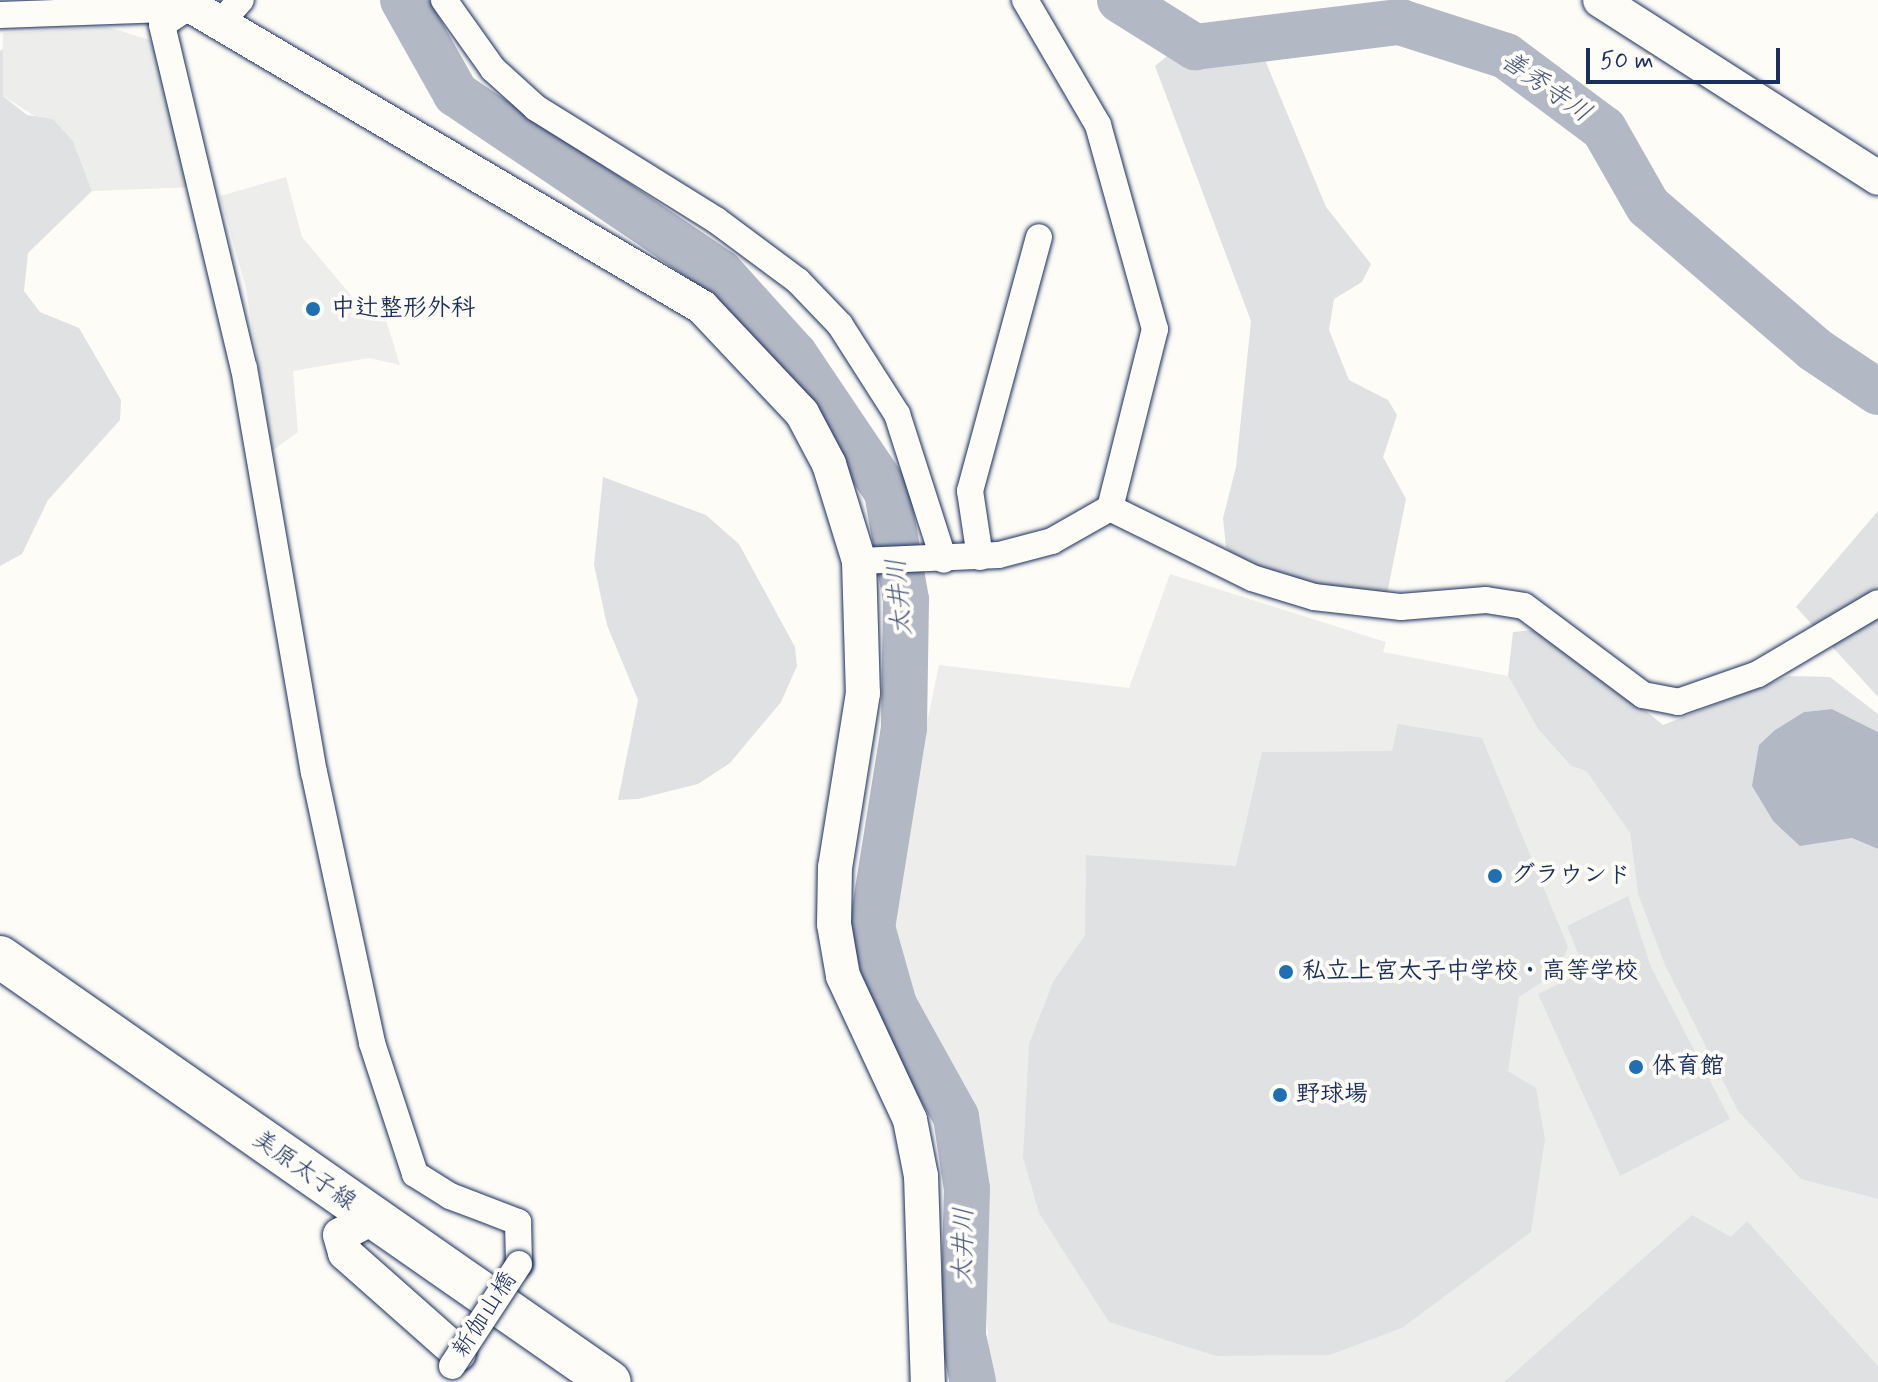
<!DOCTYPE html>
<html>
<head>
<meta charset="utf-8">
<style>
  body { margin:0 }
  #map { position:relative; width:1878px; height:1382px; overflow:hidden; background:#fdfcf7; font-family:Mynerve,"Klee One",sans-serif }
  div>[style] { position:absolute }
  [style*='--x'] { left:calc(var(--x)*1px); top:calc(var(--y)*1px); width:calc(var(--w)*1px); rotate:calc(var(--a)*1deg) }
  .built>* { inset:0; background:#edeeec }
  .green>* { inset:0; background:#e0e1e3 }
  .water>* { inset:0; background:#b3b8c5 }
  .river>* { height:46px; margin:-23px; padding:0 23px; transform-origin:23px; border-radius:23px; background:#b3b8c5 }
  .roads { filter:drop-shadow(0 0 2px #1b2f5e) drop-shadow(0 0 2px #1b2f5e) }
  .minor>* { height:26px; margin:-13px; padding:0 13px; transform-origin:13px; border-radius:13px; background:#fdfcf7 }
  .tertiary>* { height:34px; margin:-17px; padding:0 17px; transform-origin:17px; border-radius:17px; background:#fdfcf7 }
  .primary>* { height:42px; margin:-21px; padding:0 21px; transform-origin:21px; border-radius:21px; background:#fdfcf7 }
  .bridges { filter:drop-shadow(0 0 2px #1b2f5e) drop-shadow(0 0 2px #1b2f5e) }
  .minor-bridge>* { height:26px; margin:-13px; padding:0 13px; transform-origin:13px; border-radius:13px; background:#fdfcf7 }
  .dots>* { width:22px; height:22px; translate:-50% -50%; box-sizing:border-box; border:4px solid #fdfcf7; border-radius:50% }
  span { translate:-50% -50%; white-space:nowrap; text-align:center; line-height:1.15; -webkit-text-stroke:8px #fdfcf7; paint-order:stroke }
  .poi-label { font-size:24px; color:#1b2f5e; font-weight:700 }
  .left { translate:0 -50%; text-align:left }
  .street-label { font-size:24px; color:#1b2f5e }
  .water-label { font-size:26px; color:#49587d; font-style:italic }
  .scale { position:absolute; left:1586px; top:48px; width:194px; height:36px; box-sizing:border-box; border:4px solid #1b2f5e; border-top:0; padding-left:10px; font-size:24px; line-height:28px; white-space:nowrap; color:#1b2f5e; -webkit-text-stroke:6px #fdfcf7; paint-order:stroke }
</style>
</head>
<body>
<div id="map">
  <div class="built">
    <div style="clip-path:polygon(108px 27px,156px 42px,196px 187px,92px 191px,73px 141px,2px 95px,3px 33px)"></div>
    <div style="clip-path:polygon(286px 177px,302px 237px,355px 300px,372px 303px,385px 317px,400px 365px,369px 358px,293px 371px,298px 432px,272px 451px,246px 288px,220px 196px)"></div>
    <div style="clip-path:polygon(1170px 574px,1386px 642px,1383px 652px,1508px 676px,1538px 729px,1571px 766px,1586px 771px,1630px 833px,1638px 894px,1878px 1199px,1878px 1382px,990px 1382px,978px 1141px,906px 979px,895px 929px,893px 885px,939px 665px,1129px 688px)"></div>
  </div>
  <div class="green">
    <div style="clip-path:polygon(1222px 48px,1263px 55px,1326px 207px,1371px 264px,1362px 282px,1334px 299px,1329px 330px,1349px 380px,1388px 400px,1397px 415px,1383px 457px,1406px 499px,1384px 609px,1239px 563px,1226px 547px,1223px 518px,1236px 467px,1251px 321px,1155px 66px,1171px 53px)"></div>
    <div style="clip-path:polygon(3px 49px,3px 96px,27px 115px,53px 119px,73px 141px,92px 191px,28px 253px,24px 291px,40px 312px,79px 328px,121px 400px,120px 420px,48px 500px,22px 554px,0 566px,0 51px)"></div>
    <div style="clip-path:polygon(603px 477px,706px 515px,739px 544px,795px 647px,797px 666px,781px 702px,730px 763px,698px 784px,638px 799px,618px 800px,638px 700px,607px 625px,594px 565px)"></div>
    <div style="clip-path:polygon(1878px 511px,1878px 697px,1796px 607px)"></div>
    <div style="clip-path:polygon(1533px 630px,1563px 643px,1663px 725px,1789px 676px,1830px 677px,1878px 714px,1878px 732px,1832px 709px,1804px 712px,1752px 786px,1773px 821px,1800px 845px,1852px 838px,1878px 849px,1878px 1199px,1801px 1179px,1738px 1111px,1665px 965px,1638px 894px,1630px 833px,1586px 771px,1571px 766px,1538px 729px,1508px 676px,1513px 632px)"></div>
    <div style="clip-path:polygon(1398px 724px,1482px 738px,1568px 947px,1557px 972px,1519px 997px,1508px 1071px,1536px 1088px,1545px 1139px,1531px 1232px,1402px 1328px,1330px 1355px,1216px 1356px,1109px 1322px,1039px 1213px,1023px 1157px,1029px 1044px,1053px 982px,1085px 935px,1086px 855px,1236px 866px,1262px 752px,1392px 751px)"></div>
    <div style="clip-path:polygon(1628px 896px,1651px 967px,1730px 1119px,1620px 1176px,1538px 994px,1585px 971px,1567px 926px)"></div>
    <div style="clip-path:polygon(1692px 1215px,1731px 1237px,1747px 1221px,1878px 1366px,1878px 1382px,1504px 1382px)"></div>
  </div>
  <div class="water">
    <div style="clip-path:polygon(1832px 709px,1878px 732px,1878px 849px,1852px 838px,1800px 846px,1773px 821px,1752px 786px,1759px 745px,1775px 730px,1804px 712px)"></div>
  </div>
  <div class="river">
    <div style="--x:403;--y:0;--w:108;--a:60.6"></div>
    <div style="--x:456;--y:94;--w:318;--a:34"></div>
    <div style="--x:720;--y:272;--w:112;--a:47.9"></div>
    <div style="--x:795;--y:355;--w:165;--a:56.1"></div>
    <div style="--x:887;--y:492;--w:110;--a:80"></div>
    <div style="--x:906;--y:600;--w:128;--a:90.9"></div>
    <div style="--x:904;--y:728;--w:202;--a:99.1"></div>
    <div style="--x:872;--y:927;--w:81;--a:74.2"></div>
    <div style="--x:894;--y:1005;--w:128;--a:61"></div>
    <div style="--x:956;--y:1117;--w:73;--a:81.3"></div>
    <div style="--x:967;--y:1189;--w:147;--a:91.6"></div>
    <div style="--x:963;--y:1336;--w:47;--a:77.7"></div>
    <div style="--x:1120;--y:0;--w:89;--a:32.1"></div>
    <div style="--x:1195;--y:47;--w:207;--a:-7"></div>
    <div style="--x:1400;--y:22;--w:111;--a:17.8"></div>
    <div style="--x:1506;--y:56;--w:122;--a:36.7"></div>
    <div style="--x:1604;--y:129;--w:89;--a:60.3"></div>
    <div style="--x:1648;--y:206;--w:219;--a:40.7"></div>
    <div style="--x:1814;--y:349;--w:77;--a:33.9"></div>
  </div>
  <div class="roads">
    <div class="minor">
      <div style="--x:444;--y:0;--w:85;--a:54.6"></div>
      <div style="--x:493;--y:69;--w:58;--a:42.2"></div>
      <div style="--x:536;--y:108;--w:212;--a:31.9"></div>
      <div style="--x:716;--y:220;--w:102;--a:36.6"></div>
      <div style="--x:798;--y:281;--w:61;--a:46.3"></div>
      <div style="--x:840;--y:325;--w:106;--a:57.4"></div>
      <div style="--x:897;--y:414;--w:153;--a:72.2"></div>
      <div style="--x:1025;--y:0;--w:145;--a:59.7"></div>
      <div style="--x:1098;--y:125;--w:212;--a:74.4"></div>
      <div style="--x:1155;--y:329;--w:185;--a:104.1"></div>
      <div style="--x:187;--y:8;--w:30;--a:146"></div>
      <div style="--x:162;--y:25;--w:353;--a:76.6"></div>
      <div style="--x:244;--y:368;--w:410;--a:80.2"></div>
      <div style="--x:314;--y:772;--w:277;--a:77.9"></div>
      <div style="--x:372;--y:1043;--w:138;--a:71.8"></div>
      <div style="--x:415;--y:1174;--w:41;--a:32.2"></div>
      <div style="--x:450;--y:1196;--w:73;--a:20.9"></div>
      <div style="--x:518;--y:1222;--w:42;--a:88.6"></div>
      <div style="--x:0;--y:15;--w:187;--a:-2.1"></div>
      <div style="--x:220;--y:23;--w:31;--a:-48"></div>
      <div style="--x:980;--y:557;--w:67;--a:-98.6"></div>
      <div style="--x:970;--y:491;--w:263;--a:-74.8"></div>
      <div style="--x:859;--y:561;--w:140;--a:-2.5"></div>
      <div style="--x:999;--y:555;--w:55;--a:-14.8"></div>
      <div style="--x:1052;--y:541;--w:67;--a:-29.6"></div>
      <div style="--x:1110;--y:508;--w:158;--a:26.2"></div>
      <div style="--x:1252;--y:578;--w:65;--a:17"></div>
      <div style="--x:1314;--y:597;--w:88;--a:6.6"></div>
      <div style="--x:1401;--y:607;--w:85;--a:-4.7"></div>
      <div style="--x:1486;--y:600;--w:38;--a:9"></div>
      <div style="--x:1524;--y:606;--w:149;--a:36.8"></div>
      <div style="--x:1643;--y:695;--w:36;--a:11"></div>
      <div style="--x:1678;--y:702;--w:85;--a:-19.3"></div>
      <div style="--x:1758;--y:674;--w:139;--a:-30.6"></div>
    </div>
    <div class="tertiary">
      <div style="--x:181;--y:0;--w:605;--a:30.51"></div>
      <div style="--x:702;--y:307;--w:146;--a:46.7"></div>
      <div style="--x:802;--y:413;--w:58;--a:62.1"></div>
      <div style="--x:829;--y:464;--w:102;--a:72.8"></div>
      <div style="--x:859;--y:561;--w:132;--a:88.3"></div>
      <div style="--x:863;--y:693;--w:176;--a:99.1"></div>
      <div style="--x:835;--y:867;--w:57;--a:91"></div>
      <div style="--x:834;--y:924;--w:53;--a:80.2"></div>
      <div style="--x:843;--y:976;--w:159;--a:65"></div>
      <div style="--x:910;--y:1120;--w:57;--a:78.9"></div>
      <div style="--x:921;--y:1176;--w:206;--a:88.1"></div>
      <div style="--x:1600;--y:0;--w:330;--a:32.6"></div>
      <div style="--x:372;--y:1218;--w:36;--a:152"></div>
      <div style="--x:340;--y:1235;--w:19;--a:74"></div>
      <div style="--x:345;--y:1253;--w:152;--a:41.5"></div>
    </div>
    <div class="primary">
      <div style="--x:0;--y:957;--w:743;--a:34.87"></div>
    </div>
  </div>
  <div class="bridges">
    <div class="minor-bridge">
      <div style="--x:452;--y:1366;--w:122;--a:-56.7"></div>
    </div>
  </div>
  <div class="dots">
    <div style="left:313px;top:309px;background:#1f6fb2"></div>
    <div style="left:1495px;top:876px;background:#1f6fb2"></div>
    <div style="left:1286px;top:972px;background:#1f6fb2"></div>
    <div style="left:1636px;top:1067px;background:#1f6fb2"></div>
    <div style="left:1280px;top:1095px;background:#1f6fb2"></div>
  </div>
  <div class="poi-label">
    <span class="left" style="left:331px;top:309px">中辻整形外科</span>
    <span class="left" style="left:1511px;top:876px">グラウンド</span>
    <span class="left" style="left:1302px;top:972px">私立上宮太子中学校・高等学校</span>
    <span class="left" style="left:1652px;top:1067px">体育館</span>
    <span class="left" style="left:1296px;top:1095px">野球場</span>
  </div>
  <div class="street-label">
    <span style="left:304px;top:1171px;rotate:35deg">美原太子線</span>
    <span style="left:485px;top:1315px;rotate:-57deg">新伽山橋</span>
  </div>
  <div class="water-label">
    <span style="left:1545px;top:88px;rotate:35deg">善秀寺川</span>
    <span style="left:901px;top:597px;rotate:-95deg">太井川</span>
    <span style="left:965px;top:1246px;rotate:-89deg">太井川</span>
  </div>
  <div class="scale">50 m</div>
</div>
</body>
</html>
